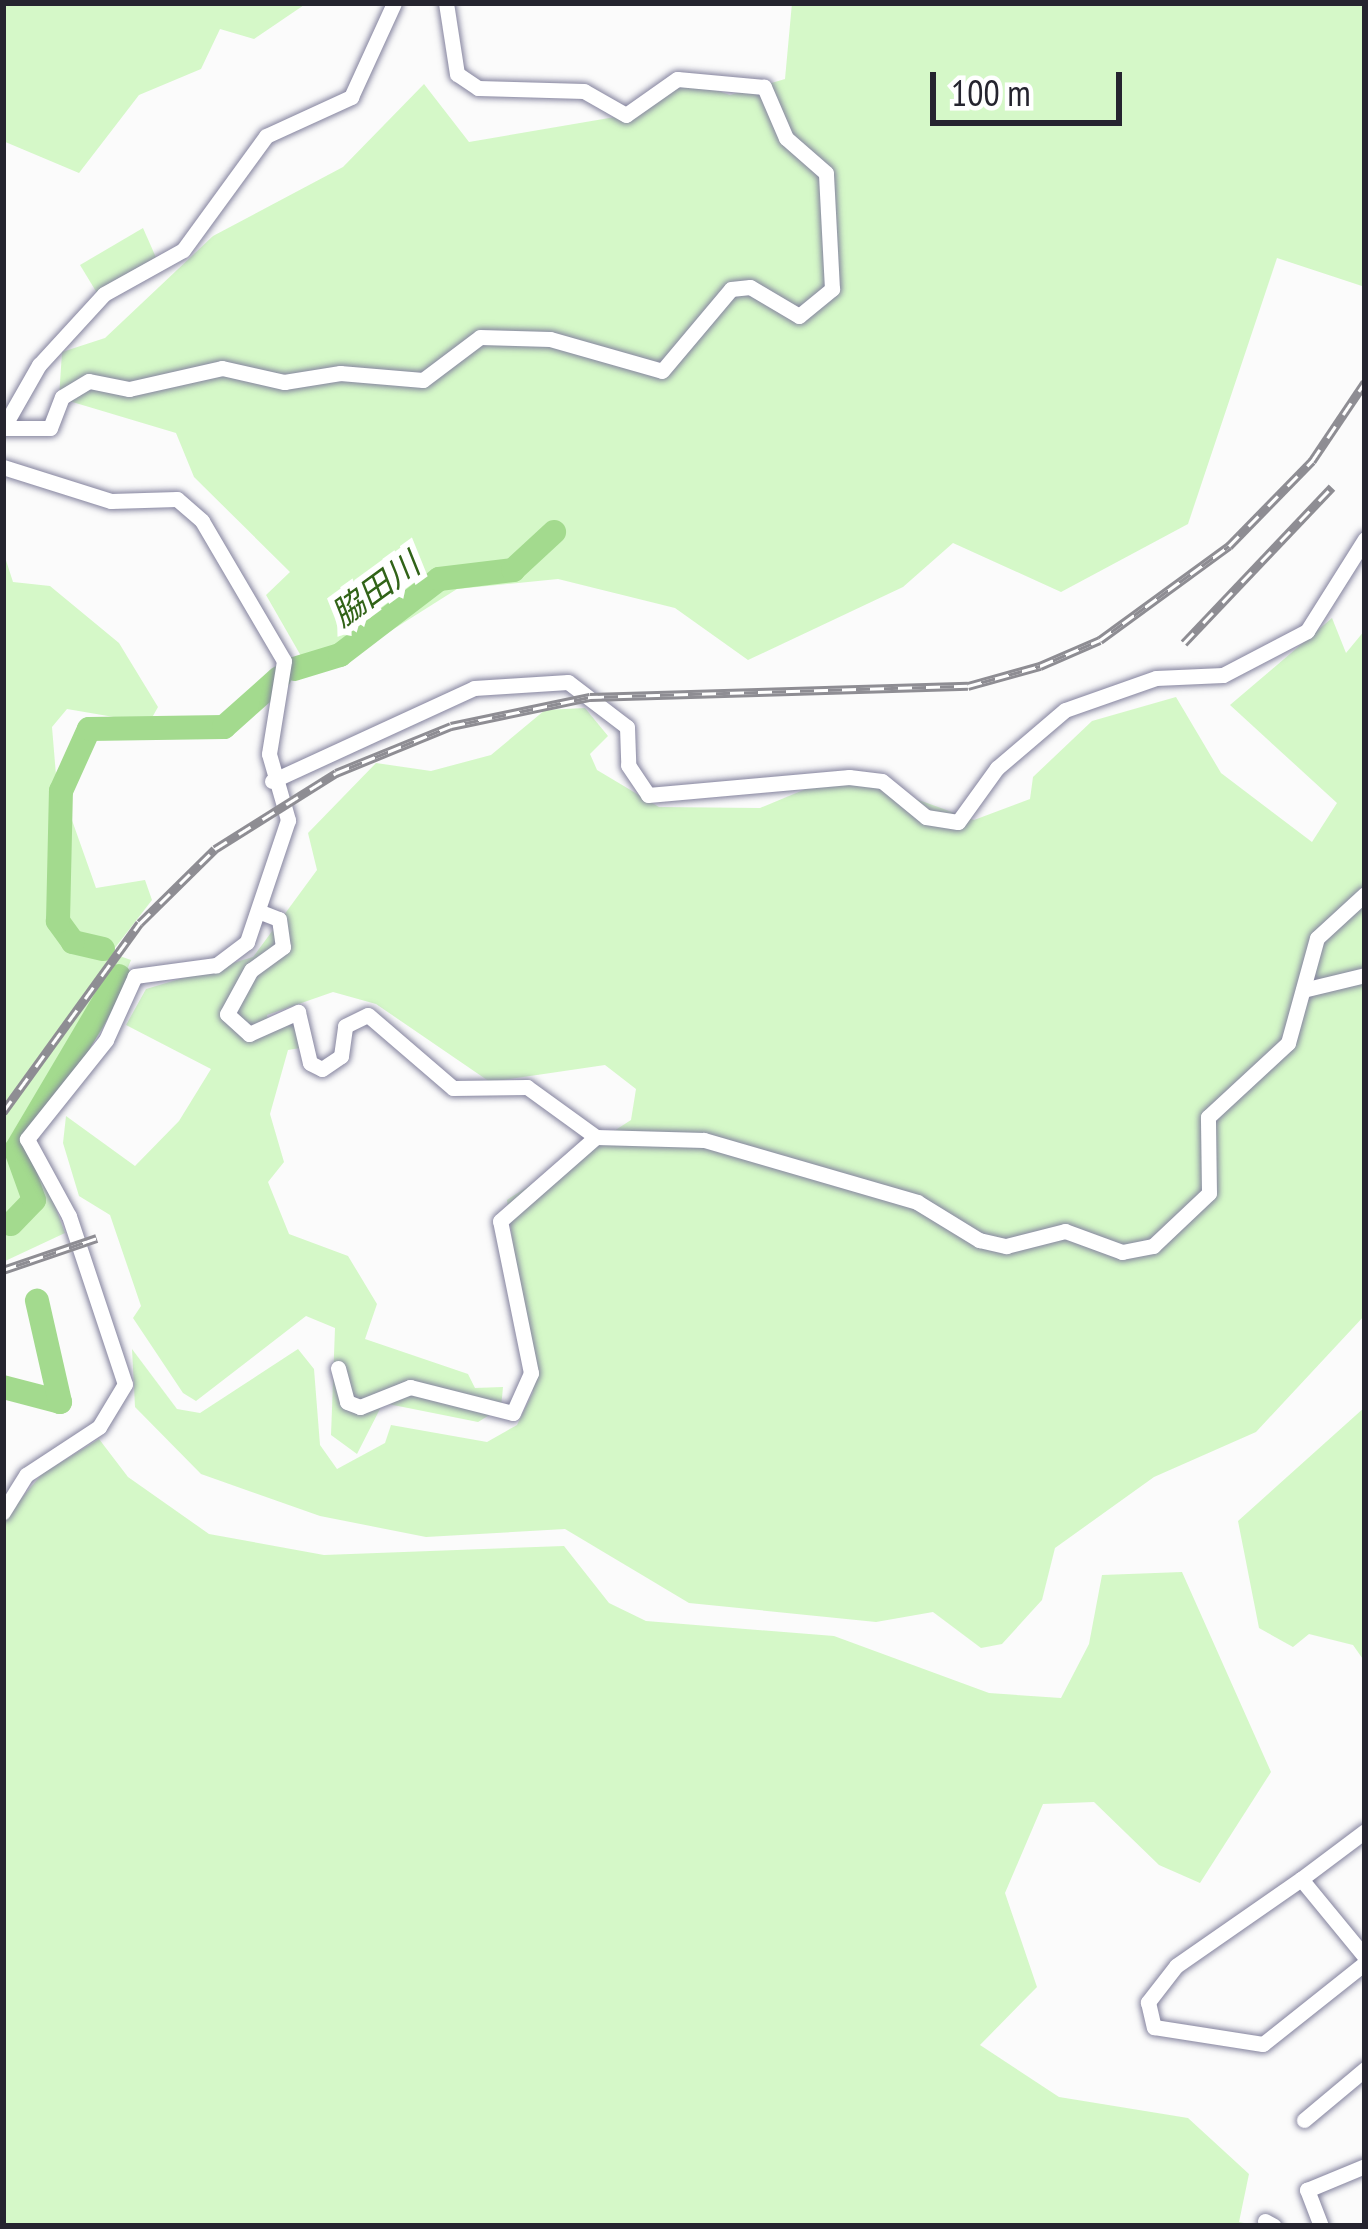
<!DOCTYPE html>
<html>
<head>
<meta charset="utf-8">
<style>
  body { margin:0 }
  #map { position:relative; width:1368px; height:2229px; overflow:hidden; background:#fbfbfb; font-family:"PT Sans Narrow","Noto Sans JP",sans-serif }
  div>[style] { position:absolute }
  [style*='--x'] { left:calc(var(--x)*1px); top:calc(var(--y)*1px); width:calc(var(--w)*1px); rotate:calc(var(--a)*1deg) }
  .green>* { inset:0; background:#d5f8c8 }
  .river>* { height:24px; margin:-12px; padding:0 12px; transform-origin:12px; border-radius:12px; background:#a3da8e }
  .roads { filter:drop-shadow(0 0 3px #84839e) drop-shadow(0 0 3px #84839e) }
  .street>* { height:15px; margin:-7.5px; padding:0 7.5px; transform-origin:7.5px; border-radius:7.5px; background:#fff }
  .rail>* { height:9px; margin-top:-4.5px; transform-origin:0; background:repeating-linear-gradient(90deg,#fff 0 14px,#8e8d93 0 28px); box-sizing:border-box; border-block:3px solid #8e8d93 }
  span { translate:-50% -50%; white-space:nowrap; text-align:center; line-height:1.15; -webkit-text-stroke:12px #fff; paint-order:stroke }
  .water-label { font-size:33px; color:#316318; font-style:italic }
  .frame { position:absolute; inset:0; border:6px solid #25242f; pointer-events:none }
  .scale { position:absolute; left:930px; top:72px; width:192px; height:54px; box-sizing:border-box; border:6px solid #25242f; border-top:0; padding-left:15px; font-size:36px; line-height:42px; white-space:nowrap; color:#25242f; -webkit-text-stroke:9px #fff; paint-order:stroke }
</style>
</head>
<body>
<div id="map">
  <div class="green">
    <div style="clip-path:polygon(3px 3px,307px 3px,254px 39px,220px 29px,201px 69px,139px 95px,79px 173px,3px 141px)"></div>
    <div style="clip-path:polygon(792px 3px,1365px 3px,1365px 287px,1277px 258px,1188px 524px,1061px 592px,953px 543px,903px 587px,748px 660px,675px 608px,558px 579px,457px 589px,340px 663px,301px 656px,266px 595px,290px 572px,194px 477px,176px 433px,59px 398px,62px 352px,105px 338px,213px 236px,343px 167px,424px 84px,469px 142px,615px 117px,692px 82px,730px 95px,785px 79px)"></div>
    <div style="clip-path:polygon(143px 228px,158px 262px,97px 293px,80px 265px)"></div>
    <div style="clip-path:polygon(3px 551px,13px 582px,50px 586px,119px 643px,158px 707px,149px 723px,67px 709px,52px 727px,56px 775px,96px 888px,145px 880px,152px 900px,111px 953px,131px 960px,104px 1027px,29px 1135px,65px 1233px,3px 1262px)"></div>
    <div style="clip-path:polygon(1332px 618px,1346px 653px,1365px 630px,1365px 1315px,1256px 1432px,1154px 1477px,1055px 1548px,1042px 1600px,1002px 1644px,981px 1648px,933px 1612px,876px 1622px,689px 1603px,565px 1529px,426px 1537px,320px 1516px,201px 1474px,135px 1407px,132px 1349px,177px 1409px,200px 1413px,298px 1349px,314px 1369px,320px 1445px,337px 1469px,385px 1443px,391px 1425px,487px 1442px,517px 1425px,533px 1392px,507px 1200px,631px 1120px,636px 1089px,605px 1065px,490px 1082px,376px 1004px,333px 992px,267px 1015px,269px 1024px,306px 1011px,312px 1046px,288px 1050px,270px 1114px,284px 1162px,268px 1182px,289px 1234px,348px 1256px,377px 1304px,365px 1339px,468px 1374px,475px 1388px,503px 1387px,501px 1408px,478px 1422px,383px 1403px,357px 1454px,331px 1435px,335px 1328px,306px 1316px,196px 1401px,183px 1393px,133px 1318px,141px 1306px,110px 1215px,79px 1196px,63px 1143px,66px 1116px,135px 1166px,179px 1121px,211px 1069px,126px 1025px,146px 989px,253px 957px,317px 870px,308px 833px,376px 763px,431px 771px,491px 755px,545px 710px,585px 708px,608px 736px,590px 754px,597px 770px,659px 807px,760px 808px,844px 773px,974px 820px,1030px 799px,1033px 777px,1092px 721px,1176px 697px,1221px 773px,1312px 842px,1337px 803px,1230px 705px)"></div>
    <div style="clip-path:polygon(1365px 1407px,1365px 1662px,1353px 1645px,1309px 1634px,1293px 1647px,1259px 1628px,1238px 1521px)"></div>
    <div style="clip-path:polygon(99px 1439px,128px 1477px,209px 1534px,324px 1555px,564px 1546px,609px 1603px,646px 1621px,834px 1636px,989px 1693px,1061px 1698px,1089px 1644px,1102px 1575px,1182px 1572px,1271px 1772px,1200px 1883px,1159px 1865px,1094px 1802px,1043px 1804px,1005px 1893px,1037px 1987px,980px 2045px,1059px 2097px,1188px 2118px,1249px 2174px,1239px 2222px,1259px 2226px,3px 2226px,3px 1520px,42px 1474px)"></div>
  </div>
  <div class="river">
    <div style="--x:294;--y:669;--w:48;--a:-16.9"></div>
    <div style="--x:340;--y:655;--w:125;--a:-37.5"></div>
    <div style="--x:439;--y:579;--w:75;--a:-6.9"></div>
    <div style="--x:513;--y:570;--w:56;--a:-42.8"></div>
    <div style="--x:103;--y:949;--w:31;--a:-167"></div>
    <div style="--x:73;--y:942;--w:26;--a:-126"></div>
    <div style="--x:58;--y:921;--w:130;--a:-88.7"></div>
    <div style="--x:61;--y:791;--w:68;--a:-65.7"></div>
    <div style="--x:89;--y:729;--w:135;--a:-0.8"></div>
    <div style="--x:224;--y:727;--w:74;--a:-41.7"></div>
    <div style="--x:11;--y:1224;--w:33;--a:-46"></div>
    <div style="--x:34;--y:1200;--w:53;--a:-109.8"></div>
    <div style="--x:16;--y:1150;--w:202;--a:-59.4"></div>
    <div style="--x:3;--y:1387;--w:59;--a:14.7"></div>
    <div style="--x:60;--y:1402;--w:104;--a:-102.8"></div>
  </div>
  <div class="roads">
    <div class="street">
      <div style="--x:3;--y:428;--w:47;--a:0"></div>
      <div style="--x:50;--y:428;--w:33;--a:-69"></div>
      <div style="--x:62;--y:397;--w:31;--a:-31"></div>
      <div style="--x:89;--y:381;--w:41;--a:11.3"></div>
      <div style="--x:129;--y:389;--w:95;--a:-12.7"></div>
      <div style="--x:222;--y:368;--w:64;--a:12.7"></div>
      <div style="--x:284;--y:382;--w:57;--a:-9.1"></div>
      <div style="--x:340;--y:373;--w:83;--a:4.8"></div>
      <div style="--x:423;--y:380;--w:71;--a:-37"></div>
      <div style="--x:480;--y:337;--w:70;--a:1.6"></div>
      <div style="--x:550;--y:339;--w:116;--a:15.9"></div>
      <div style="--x:662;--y:371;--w:107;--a:-49.9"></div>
      <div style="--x:731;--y:289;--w:19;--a:-6"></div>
      <div style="--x:750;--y:287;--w:57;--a:30.6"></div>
      <div style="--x:799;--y:316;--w:43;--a:-39.3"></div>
      <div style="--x:832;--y:289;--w:116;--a:-93"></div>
      <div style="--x:826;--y:173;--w:53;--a:-138.8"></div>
      <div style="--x:786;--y:138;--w:56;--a:-113.3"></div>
      <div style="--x:764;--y:87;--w:87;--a:-174.7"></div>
      <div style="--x:677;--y:79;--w:62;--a:144.8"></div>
      <div style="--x:626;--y:115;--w:48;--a:-150.3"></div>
      <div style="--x:584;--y:91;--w:106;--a:-178.4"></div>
      <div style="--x:478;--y:88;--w:25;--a:-146"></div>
      <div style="--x:457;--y:74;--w:72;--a:-98.8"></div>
      <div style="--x:3;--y:428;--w:73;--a:-60.3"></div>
      <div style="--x:39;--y:365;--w:96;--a:-47.5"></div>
      <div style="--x:104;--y:294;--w:90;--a:-29.1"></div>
      <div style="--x:183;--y:250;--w:141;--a:-53.9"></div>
      <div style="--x:266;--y:136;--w:94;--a:-24.6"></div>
      <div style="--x:351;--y:97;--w:103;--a:-65.4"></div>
      <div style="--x:3;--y:467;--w:113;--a:17.5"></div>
      <div style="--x:111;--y:501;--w:66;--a:-1.7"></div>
      <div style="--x:177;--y:499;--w:33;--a:41"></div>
      <div style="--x:202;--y:521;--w:162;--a:59.6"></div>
      <div style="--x:284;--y:661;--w:94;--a:99.2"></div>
      <div style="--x:269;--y:754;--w:69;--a:73.9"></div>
      <div style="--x:288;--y:820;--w:129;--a:108.6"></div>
      <div style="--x:247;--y:942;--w:39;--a:143"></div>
      <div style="--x:216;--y:965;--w:82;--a:172.3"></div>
      <div style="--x:135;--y:976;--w:70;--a:114.4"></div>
      <div style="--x:106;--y:1040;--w:127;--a:128.6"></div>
      <div style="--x:27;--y:1139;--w:88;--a:61.4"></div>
      <div style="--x:69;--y:1216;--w:177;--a:71.6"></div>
      <div style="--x:125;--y:1384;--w:50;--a:121.2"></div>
      <div style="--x:99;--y:1427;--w:87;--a:146.7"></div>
      <div style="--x:26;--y:1475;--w:44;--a:121.9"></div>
      <div style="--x:272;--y:781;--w:222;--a:-24.7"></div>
      <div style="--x:474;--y:688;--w:94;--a:-3.7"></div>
      <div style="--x:568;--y:682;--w:74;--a:37.3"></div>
      <div style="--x:627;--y:727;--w:38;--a:88"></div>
      <div style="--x:628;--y:765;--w:36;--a:56"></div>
      <div style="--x:648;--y:795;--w:202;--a:-5.1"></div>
      <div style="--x:849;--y:777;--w:33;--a:7"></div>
      <div style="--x:882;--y:781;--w:57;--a:39.3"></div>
      <div style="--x:926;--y:817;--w:32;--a:9"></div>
      <div style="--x:958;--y:822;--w:67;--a:-54.2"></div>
      <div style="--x:997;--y:768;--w:89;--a:-40.5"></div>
      <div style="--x:1065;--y:710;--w:96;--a:-19.4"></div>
      <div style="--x:1156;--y:678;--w:67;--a:-2.6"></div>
      <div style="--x:1223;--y:675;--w:95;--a:-27.6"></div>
      <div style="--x:1307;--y:631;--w:109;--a:-57.8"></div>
      <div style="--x:258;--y:911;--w:22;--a:21"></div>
      <div style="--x:279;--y:919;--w:28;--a:82"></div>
      <div style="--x:283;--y:947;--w:39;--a:144"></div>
      <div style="--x:251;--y:970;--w:50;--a:118.6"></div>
      <div style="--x:227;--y:1014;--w:30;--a:42"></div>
      <div style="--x:249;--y:1034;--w:54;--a:-24.2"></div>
      <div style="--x:298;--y:1012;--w:52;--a:76.8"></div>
      <div style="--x:310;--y:1063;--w:13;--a:27"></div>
      <div style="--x:322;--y:1069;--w:23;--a:-34"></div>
      <div style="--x:341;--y:1056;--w:30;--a:-82"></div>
      <div style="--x:345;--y:1026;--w:25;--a:-26"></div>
      <div style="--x:368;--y:1015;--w:112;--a:40.7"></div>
      <div style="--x:453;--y:1088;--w:74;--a:-0.8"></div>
      <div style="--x:527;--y:1087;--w:85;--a:35.9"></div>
      <div style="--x:596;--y:1137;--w:108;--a:1.6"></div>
      <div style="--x:704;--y:1140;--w:222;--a:16.2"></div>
      <div style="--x:917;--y:1202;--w:73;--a:31.5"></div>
      <div style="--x:979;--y:1240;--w:28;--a:13"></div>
      <div style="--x:1006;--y:1246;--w:61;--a:-14.3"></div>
      <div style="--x:1065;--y:1231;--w:61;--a:20.2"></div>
      <div style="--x:1122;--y:1252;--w:32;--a:-11"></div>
      <div style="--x:1153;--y:1246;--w:77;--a:-43.4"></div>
      <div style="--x:1209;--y:1193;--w:76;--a:-90.8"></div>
      <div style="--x:1208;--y:1117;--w:109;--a:-42.8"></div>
      <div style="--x:1288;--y:1043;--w:109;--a:-74.6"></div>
      <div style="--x:1317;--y:938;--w:65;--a:-42.5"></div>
      <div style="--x:1303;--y:990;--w:64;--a:-13.6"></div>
      <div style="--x:338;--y:1368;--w:35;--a:75"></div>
      <div style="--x:347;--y:1402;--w:14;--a:21"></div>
      <div style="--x:360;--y:1407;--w:54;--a:-21.8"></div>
      <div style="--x:410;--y:1387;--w:106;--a:14.2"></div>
      <div style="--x:513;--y:1413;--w:44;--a:-65.8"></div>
      <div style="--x:531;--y:1373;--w:155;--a:-101.5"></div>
      <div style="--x:500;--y:1221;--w:128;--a:-41.2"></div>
      <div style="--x:1365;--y:1831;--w:80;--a:143.1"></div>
      <div style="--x:1301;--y:1879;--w:101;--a:50.6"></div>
      <div style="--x:1301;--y:1879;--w:152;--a:145.2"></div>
      <div style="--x:1176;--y:1966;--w:46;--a:127.9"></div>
      <div style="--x:1148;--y:2002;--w:26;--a:77"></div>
      <div style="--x:1154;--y:2027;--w:110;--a:8.9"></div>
      <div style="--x:1263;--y:2044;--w:130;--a:-38.5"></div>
      <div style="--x:1304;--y:2120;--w:80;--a:-39.9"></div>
      <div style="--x:1265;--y:2221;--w:10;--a:29"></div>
      <div style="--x:1321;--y:2226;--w:39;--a:-111"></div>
      <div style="--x:1307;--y:2190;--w:63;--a:-22.5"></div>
    </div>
  </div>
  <div class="rail">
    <div style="--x:1184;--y:643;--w:215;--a:-46.5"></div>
    <div style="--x:3;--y:1112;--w:233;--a:-54.1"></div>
    <div style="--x:140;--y:923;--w:105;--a:-44.6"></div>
    <div style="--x:215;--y:849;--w:143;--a:-32.1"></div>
    <div style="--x:336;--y:773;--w:124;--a:-22.2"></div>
    <div style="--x:451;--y:726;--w:142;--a:-11.8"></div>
    <div style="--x:590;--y:697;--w:378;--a:-1.7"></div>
    <div style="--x:968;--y:686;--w:75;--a:-15.5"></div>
    <div style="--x:1040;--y:666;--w:65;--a:-23.4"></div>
    <div style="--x:1100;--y:640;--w:160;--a:-36.1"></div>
    <div style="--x:1229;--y:546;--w:119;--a:-45.7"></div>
    <div style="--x:1312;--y:461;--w:95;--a:-56.1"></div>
    <div style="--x:3;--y:1270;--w:99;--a:-18.8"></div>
  </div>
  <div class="water-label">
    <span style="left:375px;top:589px;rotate:-36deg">脇田川</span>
  </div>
  <div class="frame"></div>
  <div class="scale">100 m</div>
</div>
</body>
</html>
